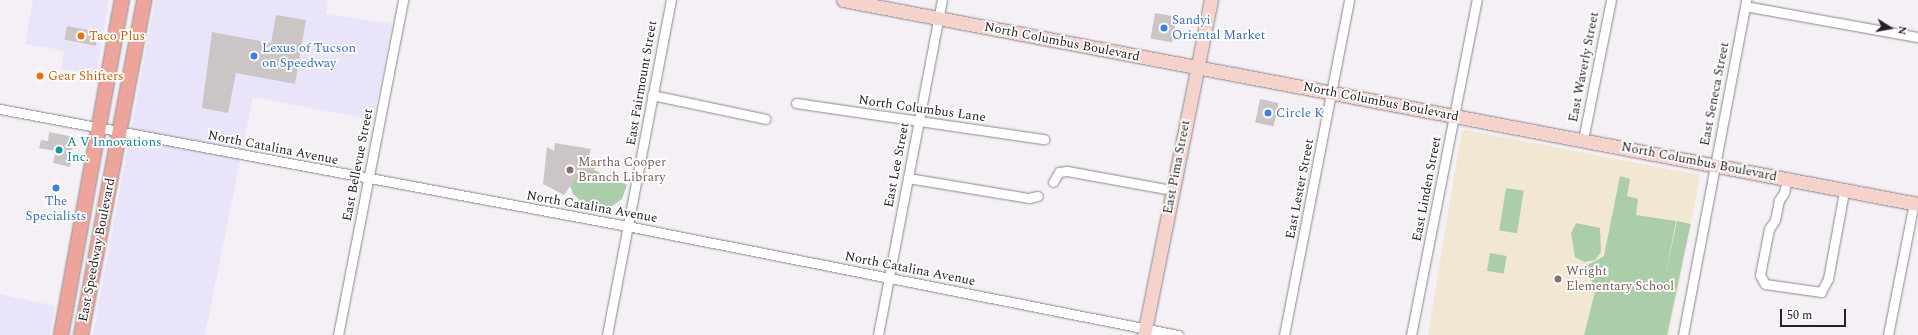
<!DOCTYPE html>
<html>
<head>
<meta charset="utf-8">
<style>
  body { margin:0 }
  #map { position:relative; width:1918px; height:335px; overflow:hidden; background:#f5f0f5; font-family:Spectral,serif }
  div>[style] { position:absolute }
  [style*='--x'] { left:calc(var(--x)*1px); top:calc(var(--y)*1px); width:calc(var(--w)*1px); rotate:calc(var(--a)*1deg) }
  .commercial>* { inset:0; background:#eae4fa }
  .education>* { inset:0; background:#f2e7d2 }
  .green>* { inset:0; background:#abcdaa; transform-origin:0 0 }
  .building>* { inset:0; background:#ccc5c5; transform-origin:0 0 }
  .roads { filter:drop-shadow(0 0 1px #8c878b) drop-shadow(0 0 1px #8c878b) }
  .street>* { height:9px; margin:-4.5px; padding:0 4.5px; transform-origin:4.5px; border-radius:4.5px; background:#fff }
  .secondary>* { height:13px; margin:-6.5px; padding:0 6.5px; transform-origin:6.5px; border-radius:6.5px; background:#f6d2cd }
  .primary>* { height:14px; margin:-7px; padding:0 7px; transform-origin:7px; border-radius:7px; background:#eda49b }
  .dots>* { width:11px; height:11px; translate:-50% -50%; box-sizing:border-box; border:2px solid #fff; border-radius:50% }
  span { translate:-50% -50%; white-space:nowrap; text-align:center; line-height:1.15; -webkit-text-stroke:3.5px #fff; paint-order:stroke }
  .shop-label { font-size:13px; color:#366cbe }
  .left { translate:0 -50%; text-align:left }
  .food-label { font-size:13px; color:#c56008 }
  .street-label { font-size:13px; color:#232123 }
  .culture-label { font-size:13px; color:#0d838f }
  .education-label { font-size:13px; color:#785e54 }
  .north { position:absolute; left:1870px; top:8px; width:40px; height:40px; -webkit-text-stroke:3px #fff; paint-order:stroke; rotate:101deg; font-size:11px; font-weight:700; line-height:16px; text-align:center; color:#232123 }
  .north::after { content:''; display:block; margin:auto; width:14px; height:18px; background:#232123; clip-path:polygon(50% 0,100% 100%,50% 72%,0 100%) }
  .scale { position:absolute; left:1780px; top:309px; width:66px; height:18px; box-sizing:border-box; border:2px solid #232123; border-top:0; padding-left:5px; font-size:12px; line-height:14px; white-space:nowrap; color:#232123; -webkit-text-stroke:3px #fff; paint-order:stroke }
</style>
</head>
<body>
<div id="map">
  <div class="commercial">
    <div style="clip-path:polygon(33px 0,109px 0,96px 75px,61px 69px,64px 51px,25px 44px)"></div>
    <div style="clip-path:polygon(155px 0,328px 0,326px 14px,392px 24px,373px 120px,253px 97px,205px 335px,93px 335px)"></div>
    <div style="clip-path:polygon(0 294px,55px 306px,50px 335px,0 335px)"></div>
  </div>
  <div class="education">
    <div style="clip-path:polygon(1466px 130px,1700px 175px,1669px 335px,1428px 335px,1454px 177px,1462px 132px)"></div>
  </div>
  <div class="green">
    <div style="clip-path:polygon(594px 170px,627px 185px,622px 199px,608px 209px,589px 208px,573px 194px,570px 185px,580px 172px)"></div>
    <div style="clip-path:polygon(1620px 176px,1630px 179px,1627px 196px,1638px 199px,1636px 215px,1676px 221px,1654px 335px,1584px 335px,1596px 288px,1589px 277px,1588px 265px,1604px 256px)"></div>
    <div style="left:1506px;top:188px;width:18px;height:43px;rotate:9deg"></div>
    <div style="left:1677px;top:221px;width:14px;height:116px;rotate:12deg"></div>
    <div style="clip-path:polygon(1576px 223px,1600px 228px,1601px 252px,1595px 260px,1584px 262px,1575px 257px,1571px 233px)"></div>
    <div style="left:1490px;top:253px;width:17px;height:18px;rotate:10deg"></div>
  </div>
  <div class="building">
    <div style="left:1155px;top:13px;width:22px;height:26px;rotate:10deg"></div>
    <div style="clip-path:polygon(276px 15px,306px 20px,295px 84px,236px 73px,228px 113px,202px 108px,212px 32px,271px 43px)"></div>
    <div style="left:67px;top:26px;width:32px;height:14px;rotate:11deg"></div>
    <div style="left:1260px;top:99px;width:19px;height:24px;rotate:12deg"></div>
    <div style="clip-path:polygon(49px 132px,74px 137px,70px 167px,53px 163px,56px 151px,39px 148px,41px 140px,48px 141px)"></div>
    <div style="clip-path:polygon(555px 143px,591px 149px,589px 157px,592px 158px,591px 164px,596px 167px,593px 171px,580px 172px,564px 195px,543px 184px,547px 147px,554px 151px)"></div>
  </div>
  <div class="roads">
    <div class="street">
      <div style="--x:1745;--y:6;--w:176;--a:10.2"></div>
      <div style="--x:652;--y:95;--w:116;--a:11.9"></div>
      <div style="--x:796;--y:103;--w:251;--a:8.3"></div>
      <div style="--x:0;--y:109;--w:638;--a:10.57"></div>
      <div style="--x:627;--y:226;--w:562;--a:11.19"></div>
      <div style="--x:1583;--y:140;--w:143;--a:-78.7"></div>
      <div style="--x:908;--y:178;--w:123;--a:9.4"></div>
      <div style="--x:1029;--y:198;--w:9;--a:-13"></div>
      <div style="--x:1787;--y:179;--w:14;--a:102"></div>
      <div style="--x:1784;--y:193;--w:9;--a:126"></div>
      <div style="--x:1779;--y:200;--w:20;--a:101"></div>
      <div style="--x:1775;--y:220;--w:11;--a:124"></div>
      <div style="--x:1769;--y:229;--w:47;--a:101.1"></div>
      <div style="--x:1760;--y:275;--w:10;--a:61"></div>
      <div style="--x:1765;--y:284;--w:57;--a:8.1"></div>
      <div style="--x:1821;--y:292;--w:15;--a:-62"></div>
      <div style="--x:1828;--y:279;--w:88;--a:-79.6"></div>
      <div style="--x:1053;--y:182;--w:12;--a:-59"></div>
      <div style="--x:1059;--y:172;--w:8;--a:-7"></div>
      <div style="--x:1067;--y:171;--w:107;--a:10.3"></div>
      <div style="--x:338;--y:335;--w:341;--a:-79"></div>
      <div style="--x:607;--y:335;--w:341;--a:-79.2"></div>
      <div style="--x:878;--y:335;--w:341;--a:-79.2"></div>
      <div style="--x:1284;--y:335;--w:341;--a:-79"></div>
      <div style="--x:1411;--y:335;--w:341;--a:-78.9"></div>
      <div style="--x:1683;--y:335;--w:341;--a:-79.3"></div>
      <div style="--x:1888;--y:335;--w:135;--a:-78.9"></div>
    </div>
    <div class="secondary">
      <div style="--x:843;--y:0;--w:1094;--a:10.75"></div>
      <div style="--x:1144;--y:335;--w:342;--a:-78.7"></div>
    </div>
    <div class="primary">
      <div style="--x:61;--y:335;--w:341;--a:-79.7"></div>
      <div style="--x:81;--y:335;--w:341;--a:-79.3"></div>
    </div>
  </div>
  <div class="dots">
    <div style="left:1164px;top:28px;background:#3f7fe0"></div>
    <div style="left:81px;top:36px;background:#e8710a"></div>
    <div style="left:254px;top:56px;background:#3f7fe0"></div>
    <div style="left:40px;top:76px;background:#e8710a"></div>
    <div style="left:1268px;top:113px;background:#3f7fe0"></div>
    <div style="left:59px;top:150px;background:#0f9aa8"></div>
    <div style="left:570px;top:170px;background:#8d6e63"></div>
    <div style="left:56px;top:188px;background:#3f7fe0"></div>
    <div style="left:1558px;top:279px;background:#8d6e63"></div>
  </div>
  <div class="shop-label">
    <span class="left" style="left:1172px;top:28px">Sandyi<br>Oriental Market</span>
    <span class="left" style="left:262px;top:56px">Lexus of Tucson<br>on Speedway</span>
    <span class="left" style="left:1276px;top:113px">Circle K</span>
    <span style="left:56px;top:209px">The<br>Specialists</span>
  </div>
  <div class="food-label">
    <span class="left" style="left:89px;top:36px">Taco Plus</span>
    <span class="left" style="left:48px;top:76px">Gear Shifters</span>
  </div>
  <div class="street-label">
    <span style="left:1062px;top:42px;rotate:11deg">North Columbus Boulevard</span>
    <span style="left:1584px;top:67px;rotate:-79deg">East Waverly Street</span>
    <span style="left:642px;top:83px;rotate:-80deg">East Fairmount Street</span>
    <span style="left:1715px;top:94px;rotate:-79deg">East Seneca Street</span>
    <span style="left:1381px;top:102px;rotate:11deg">North Columbus Boulevard</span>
    <span style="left:922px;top:109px;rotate:8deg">North Columbus Lane</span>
    <span style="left:273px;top:148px;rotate:11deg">North Catalina Avenue</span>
    <span style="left:1699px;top:162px;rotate:11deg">North Columbus Boulevard</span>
    <span style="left:358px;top:165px;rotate:-79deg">East Bellevue Street</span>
    <span style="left:897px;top:165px;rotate:-79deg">East Lee Street</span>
    <span style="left:1177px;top:167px;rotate:-79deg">East Pima Street</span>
    <span style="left:1300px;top:189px;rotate:-79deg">East Lester Street</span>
    <span style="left:1427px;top:189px;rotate:-79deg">East Linden Street</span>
    <span style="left:592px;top:207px;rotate:10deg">North Catalina Avenue</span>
    <span style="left:97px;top:250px;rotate:-79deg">East Speedway Boulevard</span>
    <span style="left:910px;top:269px;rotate:11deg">North Catalina Avenue</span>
  </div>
  <div class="culture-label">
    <span class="left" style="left:67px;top:150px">A V Innovations<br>Inc.</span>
  </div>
  <div class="education-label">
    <span class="left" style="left:578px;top:170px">Martha Cooper<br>Branch Library</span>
    <span class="left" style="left:1566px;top:279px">Wright<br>Elementary School</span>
  </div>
  <div class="north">N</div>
  <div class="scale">50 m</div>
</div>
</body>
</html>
